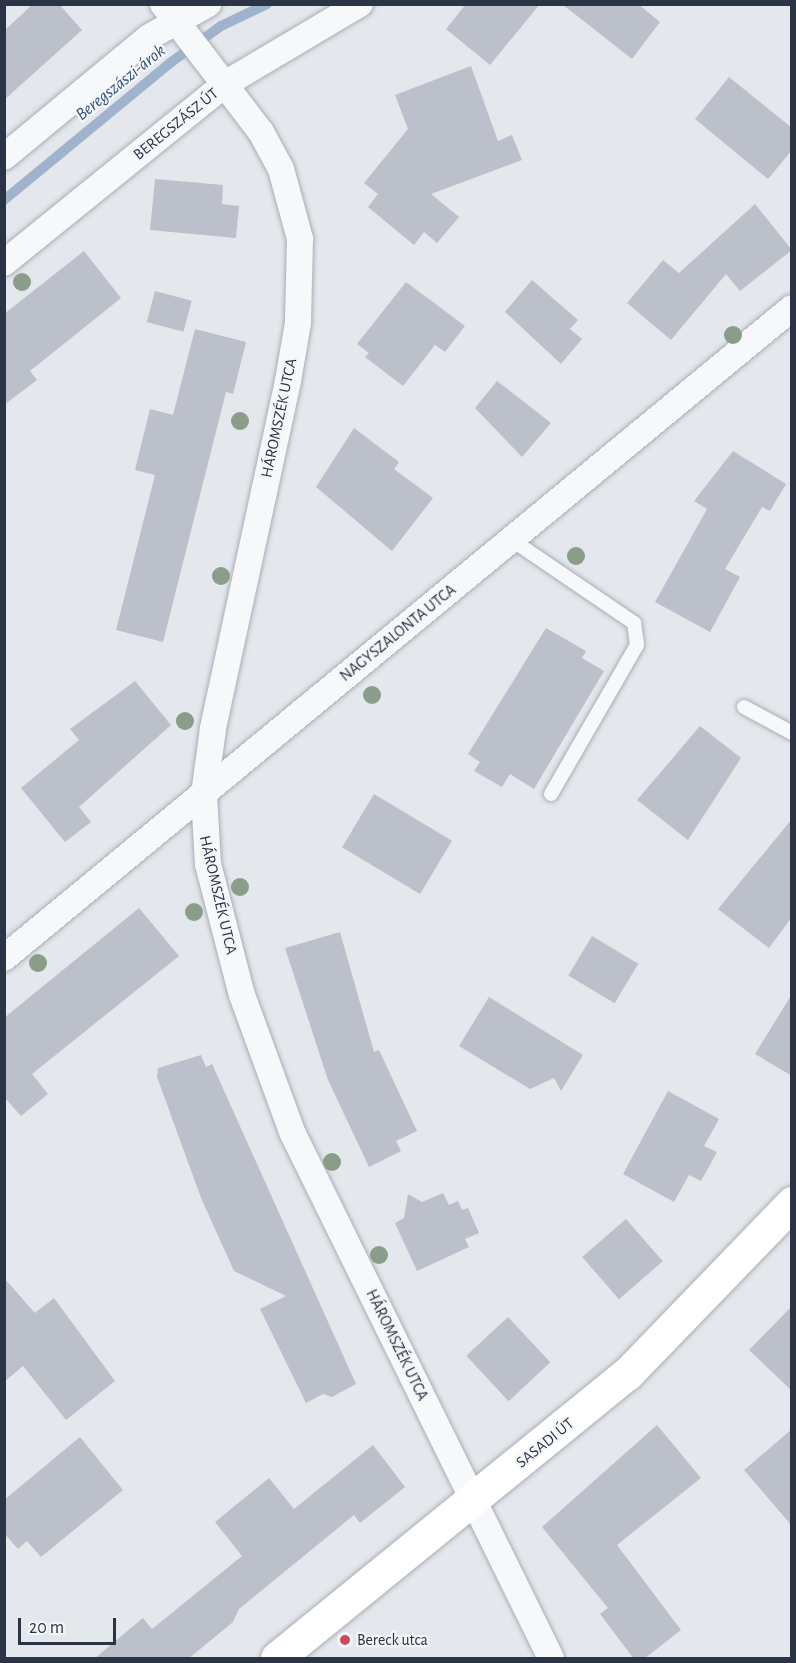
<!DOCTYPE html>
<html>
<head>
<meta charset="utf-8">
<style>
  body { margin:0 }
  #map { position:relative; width:796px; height:1663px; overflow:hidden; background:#e4e7ec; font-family:"Alegreya Sans",sans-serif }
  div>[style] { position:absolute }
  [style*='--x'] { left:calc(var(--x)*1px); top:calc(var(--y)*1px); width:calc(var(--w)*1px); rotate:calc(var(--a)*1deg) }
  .stream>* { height:10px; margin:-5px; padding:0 5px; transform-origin:5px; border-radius:5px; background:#9fb4cc }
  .building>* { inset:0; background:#bbc0ca; transform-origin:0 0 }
  .roads { filter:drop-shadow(0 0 2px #a9aeb7) drop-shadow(0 0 2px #a9aeb7) }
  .lane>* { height:14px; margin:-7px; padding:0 7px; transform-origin:7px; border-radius:7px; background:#f7f8fa }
  .street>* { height:26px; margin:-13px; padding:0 13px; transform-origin:13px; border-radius:13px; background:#f7f8fa }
  .secondary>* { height:33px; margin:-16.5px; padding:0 16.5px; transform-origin:16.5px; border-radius:16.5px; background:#fff }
  .trees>* { width:18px; height:18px; margin:-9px; border-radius:50%; background:#899d89 }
  .dots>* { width:16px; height:16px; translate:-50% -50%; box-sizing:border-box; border:3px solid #f4f6f9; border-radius:50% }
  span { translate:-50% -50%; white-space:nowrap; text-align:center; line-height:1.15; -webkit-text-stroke:4.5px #f4f6f9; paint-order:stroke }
  .street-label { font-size:16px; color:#2b3445 }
  .poi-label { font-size:16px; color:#2b3445 }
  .left { translate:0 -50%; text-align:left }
  .water-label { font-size:18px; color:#34527a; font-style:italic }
  .frame { position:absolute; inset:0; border:6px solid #2b3445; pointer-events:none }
  .scale { position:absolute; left:18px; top:1618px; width:98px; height:27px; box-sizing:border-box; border:3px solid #2b3445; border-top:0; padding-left:8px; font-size:18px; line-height:21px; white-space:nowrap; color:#2b3445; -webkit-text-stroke:4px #f4f6f9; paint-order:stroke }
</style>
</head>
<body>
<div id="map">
  <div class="stream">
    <div style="--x:4;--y:200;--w:215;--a:-39.5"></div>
    <div style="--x:170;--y:63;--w:63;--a:-36"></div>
    <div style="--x:221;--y:26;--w:51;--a:-25.6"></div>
  </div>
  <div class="building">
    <div style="clip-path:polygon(33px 4px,59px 4px,82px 30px,4px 100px,4px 31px)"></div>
    <div style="clip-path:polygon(466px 4px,540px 4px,490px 65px,446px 29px)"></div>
    <div style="clip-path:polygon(562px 4px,638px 4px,660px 22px,632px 59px)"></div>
    <div style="clip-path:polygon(471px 66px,498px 141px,512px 135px,522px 160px,431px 194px,459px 217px,437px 243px,424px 232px,414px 245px,368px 207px,378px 194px,364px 183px,408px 129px,395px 95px)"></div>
    <div style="clip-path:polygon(729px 77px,792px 128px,792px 150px,768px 179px,695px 119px)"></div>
    <div style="clip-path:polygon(155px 179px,223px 185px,222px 204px,239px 206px,236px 238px,150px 230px)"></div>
    <div style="clip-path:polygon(755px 204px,792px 250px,740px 291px,726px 274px,671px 340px,627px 303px,663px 260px,679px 273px)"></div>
    <div style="clip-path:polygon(84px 251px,121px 298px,30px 371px,37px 380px,4px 405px,4px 314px)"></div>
    <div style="clip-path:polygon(532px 280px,578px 320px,570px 329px,582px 339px,561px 364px,505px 312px)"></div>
    <div style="clip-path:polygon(406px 282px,465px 326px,445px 352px,435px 345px,403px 386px,365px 357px,369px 353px,357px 344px)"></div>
    <div style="left:155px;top:291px;width:38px;height:32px;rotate:15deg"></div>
    <div style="clip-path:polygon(195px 329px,246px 342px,233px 394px,226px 392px,163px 642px,116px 630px,155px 475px,135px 470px,150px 409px,173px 415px)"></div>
    <div style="clip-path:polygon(497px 381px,551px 423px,522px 457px,475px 408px)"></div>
    <div style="clip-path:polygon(354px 428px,399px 462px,394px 469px,433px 498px,392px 551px,316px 487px)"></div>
    <div style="clip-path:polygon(733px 451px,786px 484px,770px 511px,762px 507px,725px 569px,740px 577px,710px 632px,655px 602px,707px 509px,694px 501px)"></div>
    <div style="clip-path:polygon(546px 628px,586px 651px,582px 658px,604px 671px,534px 789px,510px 774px,502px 787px,474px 771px,480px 762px,468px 754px)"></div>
    <div style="clip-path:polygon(135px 681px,171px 725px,79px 807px,91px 822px,65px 842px,21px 788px,79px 740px,70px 729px)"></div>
    <div style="clip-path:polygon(700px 726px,741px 758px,688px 840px,637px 800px)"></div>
    <div style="left:374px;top:794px;width:91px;height:62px;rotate:31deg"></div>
    <div style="clip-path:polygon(792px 819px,792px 917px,769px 948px,718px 909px)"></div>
    <div style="clip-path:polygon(139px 908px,179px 956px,32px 1074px,48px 1094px,21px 1116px,4px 1097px,4px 1018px)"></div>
    <div style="clip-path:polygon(340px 932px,374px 1052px,379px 1050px,417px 1131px,396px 1141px,401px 1151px,369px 1167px,328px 1080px,285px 948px)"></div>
    <div style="left:592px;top:936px;width:54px;height:46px;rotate:31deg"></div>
    <div style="clip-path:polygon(792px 994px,792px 1076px,755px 1054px)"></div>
    <div style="clip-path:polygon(489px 997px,583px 1055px,561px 1091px,554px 1078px,530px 1089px,459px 1046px)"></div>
    <div style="clip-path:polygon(201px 1055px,206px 1067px,212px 1064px,356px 1384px,332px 1397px,323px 1394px,306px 1403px,260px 1309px,286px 1296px,234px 1271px,201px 1198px,157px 1077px,158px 1068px)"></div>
    <div style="clip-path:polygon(668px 1091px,719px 1119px,704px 1146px,717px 1152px,701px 1181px,689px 1175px,674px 1202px,623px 1174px)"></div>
    <div style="clip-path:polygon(443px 1193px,449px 1205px,458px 1201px,462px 1210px,468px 1208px,479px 1233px,465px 1239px,469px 1247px,417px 1271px,395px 1223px,404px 1218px,408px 1194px,422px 1202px)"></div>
    <div style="left:626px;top:1219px;width:56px;height:58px;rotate:49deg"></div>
    <div style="clip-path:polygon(4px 1278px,35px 1313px,54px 1298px,115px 1381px,66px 1420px,23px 1366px,4px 1382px)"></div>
    <div style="clip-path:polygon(792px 1306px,792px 1391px,749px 1350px)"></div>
    <div style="left:508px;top:1317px;width:62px;height:57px;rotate:47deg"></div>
    <div style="clip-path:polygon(657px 1425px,701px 1478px,617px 1545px,681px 1630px,644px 1659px,634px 1659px,600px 1614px,608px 1608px,542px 1527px)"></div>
    <div style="clip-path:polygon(792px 1429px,792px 1526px,744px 1470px)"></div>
    <div style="clip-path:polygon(80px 1437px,123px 1490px,41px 1557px,27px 1541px,18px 1549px,4px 1533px,4px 1500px)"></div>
    <div style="clip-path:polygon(373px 1445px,405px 1487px,360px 1523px,354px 1515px,239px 1609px,233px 1622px,188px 1659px,94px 1659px,143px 1618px,152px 1629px,242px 1556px,215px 1522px,269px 1478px,294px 1509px)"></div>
  </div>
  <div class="roads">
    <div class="lane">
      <div style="--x:512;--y:540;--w:148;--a:34.2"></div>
      <div style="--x:634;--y:623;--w:22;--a:82"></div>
      <div style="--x:637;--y:645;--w:172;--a:120"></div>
      <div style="--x:744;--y:707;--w:55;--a:28.4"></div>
    </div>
    <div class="street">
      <div style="--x:163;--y:4;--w:161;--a:52.6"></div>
      <div style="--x:261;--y:132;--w:42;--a:61.6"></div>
      <div style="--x:281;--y:169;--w:73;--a:74.8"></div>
      <div style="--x:300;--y:239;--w:84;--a:91.4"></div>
      <div style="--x:298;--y:323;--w:59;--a:99.8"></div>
      <div style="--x:288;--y:381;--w:356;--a:102.2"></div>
      <div style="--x:213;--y:729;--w:67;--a:97.8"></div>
      <div style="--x:204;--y:795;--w:69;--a:86.7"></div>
      <div style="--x:208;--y:864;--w:135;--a:75.5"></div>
      <div style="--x:242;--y:995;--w:148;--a:69.9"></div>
      <div style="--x:293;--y:1134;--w:584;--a:63.79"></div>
      <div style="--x:4;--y:157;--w:188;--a:-39.6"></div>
      <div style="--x:149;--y:37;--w:68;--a:-29.2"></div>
      <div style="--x:4;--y:263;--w:284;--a:-39"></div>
      <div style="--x:225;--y:84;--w:157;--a:-30.7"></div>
      <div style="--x:4;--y:958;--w:1021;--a:-39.52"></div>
    </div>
    <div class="secondary">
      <div style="--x:277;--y:1658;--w:451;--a:-39.1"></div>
      <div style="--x:627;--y:1374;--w:238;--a:-46"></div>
    </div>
  </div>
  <div class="trees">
    <div style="left:22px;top:282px"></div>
    <div style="left:733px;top:335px"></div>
    <div style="left:240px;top:421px"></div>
    <div style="left:576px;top:556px"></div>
    <div style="left:221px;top:576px"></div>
    <div style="left:372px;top:695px"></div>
    <div style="left:185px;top:721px"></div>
    <div style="left:240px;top:887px"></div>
    <div style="left:194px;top:912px"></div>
    <div style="left:38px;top:963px"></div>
    <div style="left:332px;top:1162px"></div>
    <div style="left:379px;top:1255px"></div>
  </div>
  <div class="dots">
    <div style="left:345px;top:1640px;background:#d1495b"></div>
  </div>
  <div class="street-label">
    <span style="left:176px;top:124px;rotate:-39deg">BEREGSZÁSZ ÚT</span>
    <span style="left:279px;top:418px;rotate:-78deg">HÁROMSZÉK UTCA</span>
    <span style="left:398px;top:633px;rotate:-39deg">NAGYSZALONTA UTCA</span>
    <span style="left:218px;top:895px;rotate:77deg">HÁROMSZÉK UTCA</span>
    <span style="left:397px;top:1345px;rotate:64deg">HÁROMSZÉK UTCA</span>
    <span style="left:545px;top:1443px;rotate:-39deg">SASADI ÚT</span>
  </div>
  <div class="poi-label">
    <span class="left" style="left:357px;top:1640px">Bereck utca</span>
  </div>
  <div class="water-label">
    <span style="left:121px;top:83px;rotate:-39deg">Beregszászi-árok</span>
  </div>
  <div class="frame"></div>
  <div class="scale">20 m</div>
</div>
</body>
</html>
